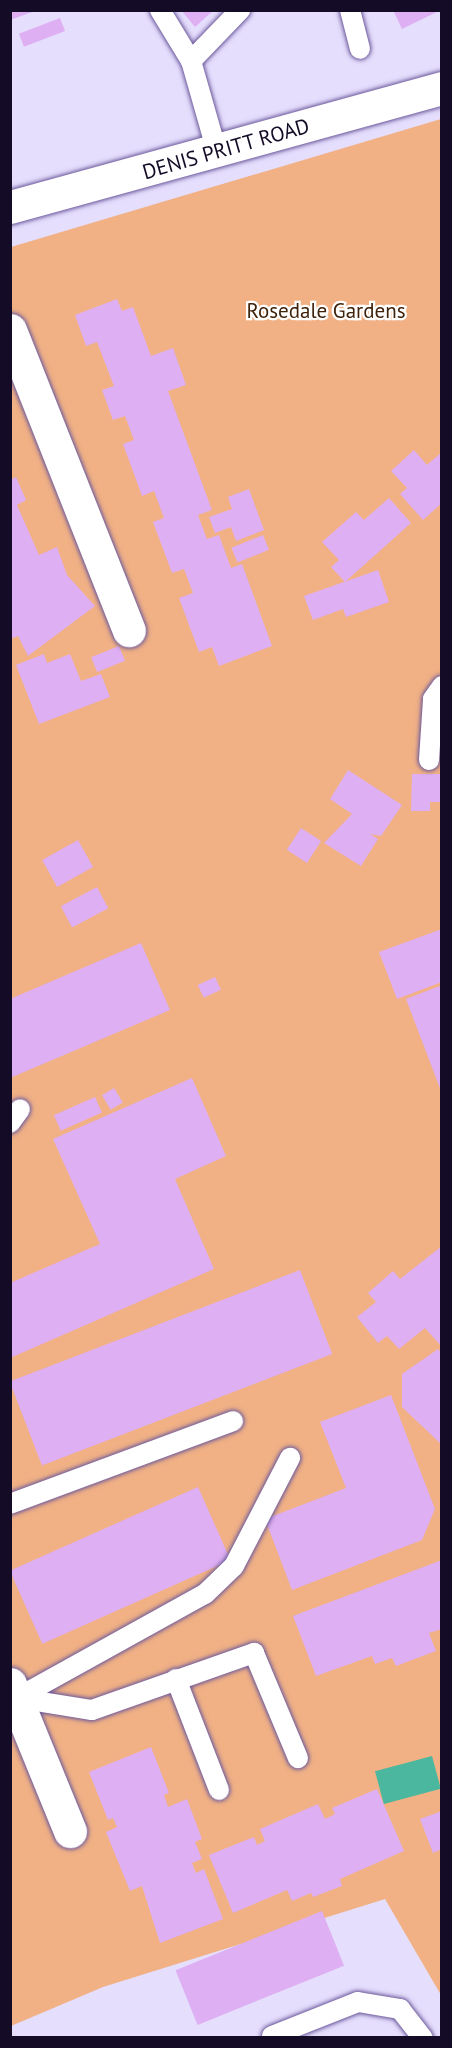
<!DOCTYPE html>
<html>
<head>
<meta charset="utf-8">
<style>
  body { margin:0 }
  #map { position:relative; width:452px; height:2048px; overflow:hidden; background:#e5defd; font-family:"PT Sans",sans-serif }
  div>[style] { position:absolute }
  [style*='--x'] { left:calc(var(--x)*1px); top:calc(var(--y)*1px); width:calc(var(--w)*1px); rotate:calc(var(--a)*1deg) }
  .green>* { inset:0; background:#f1b185 }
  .water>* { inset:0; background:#4ab79e; transform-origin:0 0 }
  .building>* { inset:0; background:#deaff3; transform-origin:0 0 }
  .roads { filter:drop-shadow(0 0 2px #6c599c) drop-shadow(0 0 2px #6c599c) }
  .service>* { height:20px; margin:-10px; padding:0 10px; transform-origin:10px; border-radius:10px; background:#fff }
  .minor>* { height:33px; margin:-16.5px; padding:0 16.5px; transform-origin:16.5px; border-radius:16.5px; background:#fff }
  .secondary>* { height:33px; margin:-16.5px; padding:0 16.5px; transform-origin:16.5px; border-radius:16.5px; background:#fff }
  span { translate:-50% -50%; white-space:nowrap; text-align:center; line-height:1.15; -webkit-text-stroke:4.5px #fff; paint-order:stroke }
  .street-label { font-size:21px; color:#140b26 }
  .park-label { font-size:21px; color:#3f230d }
  .frame { position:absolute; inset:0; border:12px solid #140b26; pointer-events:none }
</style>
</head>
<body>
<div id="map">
  <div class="green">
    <div style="clip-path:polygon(441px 119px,441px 1995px,385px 1899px,103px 1987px,11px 2026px,11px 247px)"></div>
  </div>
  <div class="water">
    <div style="left:432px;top:1756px;width:34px;height:59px;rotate:75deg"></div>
  </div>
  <div class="building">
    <div style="clip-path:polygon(10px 10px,35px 10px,35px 11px,10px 20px)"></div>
    <div style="clip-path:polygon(181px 10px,214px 10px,195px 27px)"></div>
    <div style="clip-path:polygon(393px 10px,441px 10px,402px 29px)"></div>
    <div style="left:60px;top:18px;width:14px;height:44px;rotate:69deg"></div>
    <div style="clip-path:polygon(117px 299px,122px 311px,133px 307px,151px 356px,173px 348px,186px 385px,168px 391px,212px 510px,198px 515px,207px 539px,219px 535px,231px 568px,242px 564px,272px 646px,219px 666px,212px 647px,199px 652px,179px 598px,193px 593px,184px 569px,172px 573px,153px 522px,164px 518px,154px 491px,142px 496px,123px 444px,134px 440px,125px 416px,113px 420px,102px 390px,114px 386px,97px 342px,86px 346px,75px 315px)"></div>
    <div style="clip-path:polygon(414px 450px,427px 465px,442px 452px,442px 503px,423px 520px,400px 494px,407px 488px,391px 471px)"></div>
    <div style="clip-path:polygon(16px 477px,26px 500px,17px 505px,39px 555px,57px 547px,67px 575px,95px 606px,28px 656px,18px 636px,10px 639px,10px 480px)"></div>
    <div style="clip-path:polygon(249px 489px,264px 530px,236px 541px,231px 527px,215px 533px,209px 517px,232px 509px,228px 497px)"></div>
    <div style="clip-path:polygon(389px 498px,411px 523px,345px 582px,331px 567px,339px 560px,322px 542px,356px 512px,364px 520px)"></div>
    <div style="left:263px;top:535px;width:16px;height:34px;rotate:68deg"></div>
    <div style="clip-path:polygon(378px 570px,389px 602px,346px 617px,343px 609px,313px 620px,304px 596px)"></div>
    <div style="left:119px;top:646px;width:16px;height:30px;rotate:68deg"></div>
    <div style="clip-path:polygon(44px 654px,47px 663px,70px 654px,81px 681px,101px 674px,110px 697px,39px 724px,16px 665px)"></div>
    <div style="clip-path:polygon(348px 770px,402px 805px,381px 836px,370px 834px,378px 839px,361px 866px,324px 843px,352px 814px,330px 799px)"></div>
    <div style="clip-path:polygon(412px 774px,442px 774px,442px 802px,430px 802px,430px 811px,411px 811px)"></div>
    <div style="left:301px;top:828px;width:24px;height:26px;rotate:33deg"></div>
    <div style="left:78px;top:840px;width:31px;height:41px;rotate:61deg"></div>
    <div style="left:97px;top:887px;width:24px;height:41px;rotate:62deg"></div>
    <div style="clip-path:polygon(442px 929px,442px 982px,397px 999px,379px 952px)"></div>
    <div style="clip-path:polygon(141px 943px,170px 1010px,10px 1078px,10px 999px)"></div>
    <div style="left:215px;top:977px;width:14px;height:19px;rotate:65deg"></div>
    <div style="clip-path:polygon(442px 985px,442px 1091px,441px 1091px,406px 999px)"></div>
    <div style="clip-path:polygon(192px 1078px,226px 1156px,175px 1179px,214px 1269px,10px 1358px,10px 1283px,100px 1244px,53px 1139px)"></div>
    <div style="left:114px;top:1088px;width:17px;height:14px;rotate:59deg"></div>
    <div style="left:95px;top:1097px;width:17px;height:45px;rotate:66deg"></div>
    <div style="clip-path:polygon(442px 1246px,442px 1347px,425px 1328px,399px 1349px,387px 1336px,378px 1343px,357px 1317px,376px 1302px,368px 1293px,393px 1271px,400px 1279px)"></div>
    <div style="left:300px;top:1270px;width:90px;height:311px;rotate:69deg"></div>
    <div style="clip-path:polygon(438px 1349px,442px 1354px,442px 1445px,402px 1407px,402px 1374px)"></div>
    <div style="clip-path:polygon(391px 1395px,435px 1509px,422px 1540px,292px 1590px,265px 1519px,346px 1488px,320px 1422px)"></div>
    <div style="left:198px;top:1487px;width:80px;height:206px;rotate:66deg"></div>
    <div style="clip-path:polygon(442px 1560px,442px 1629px,429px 1633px,436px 1651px,396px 1666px,392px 1658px,375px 1664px,372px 1656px,316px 1676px,293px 1616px)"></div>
    <div style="clip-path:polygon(151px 1747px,169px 1793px,164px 1795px,168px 1807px,187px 1799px,202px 1839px,195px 1842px,202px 1859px,192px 1863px,196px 1873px,204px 1869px,223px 1919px,160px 1943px,142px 1886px,130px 1891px,106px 1832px,117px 1827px,113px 1818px,108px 1820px,89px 1772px)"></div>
    <div style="clip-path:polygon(377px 1789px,404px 1851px,340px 1879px,342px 1886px,313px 1897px,311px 1893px,292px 1901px,287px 1890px,233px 1913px,209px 1855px,254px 1837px,257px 1845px,265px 1841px,260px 1829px,318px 1804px,325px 1819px,335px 1814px,332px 1808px)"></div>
    <div style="clip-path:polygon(442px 1811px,442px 1849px,433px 1853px,420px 1819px)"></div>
    <div style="left:322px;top:1911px;width:59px;height:158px;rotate:68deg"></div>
  </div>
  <div class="roads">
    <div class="service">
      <div style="--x:160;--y:10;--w:60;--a:58.7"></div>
      <div style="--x:350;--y:10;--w:40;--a:75.6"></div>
      <div style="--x:217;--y:152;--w:95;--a:-105.9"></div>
      <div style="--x:191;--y:61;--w:71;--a:-46.1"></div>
      <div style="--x:429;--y:760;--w:61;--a:-86.2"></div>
      <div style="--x:433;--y:699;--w:16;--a:-55"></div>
      <div style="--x:10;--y:1123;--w:17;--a:-54"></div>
      <div style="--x:10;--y:1504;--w:238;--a:-20.4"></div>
      <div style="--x:176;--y:1679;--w:119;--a:68.8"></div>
      <div style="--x:17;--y:1698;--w:215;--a:-29"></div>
      <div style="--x:205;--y:1594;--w:40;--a:-44"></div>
      <div style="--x:234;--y:1566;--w:122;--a:-62.6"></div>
      <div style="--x:17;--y:1698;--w:76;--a:9.1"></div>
      <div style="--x:92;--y:1710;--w:172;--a:-19.4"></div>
      <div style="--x:254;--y:1653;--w:114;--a:67.3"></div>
      <div style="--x:272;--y:2036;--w:92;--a:-21.6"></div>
      <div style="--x:358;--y:2002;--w:43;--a:9.5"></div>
      <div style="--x:400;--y:2009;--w:37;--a:52"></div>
    </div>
    <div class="minor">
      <div style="--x:10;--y:330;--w:323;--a:68.4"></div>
      <div style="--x:10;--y:1684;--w:159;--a:67.8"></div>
    </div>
    <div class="secondary">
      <div style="--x:10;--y:207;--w:448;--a:-15.4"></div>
    </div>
  </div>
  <div class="street-label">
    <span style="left:226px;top:149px;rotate:-16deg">DENIS PRITT ROAD</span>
  </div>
  <div class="park-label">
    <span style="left:326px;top:311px">Rosedale Gardens</span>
  </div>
  <div class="frame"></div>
</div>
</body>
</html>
